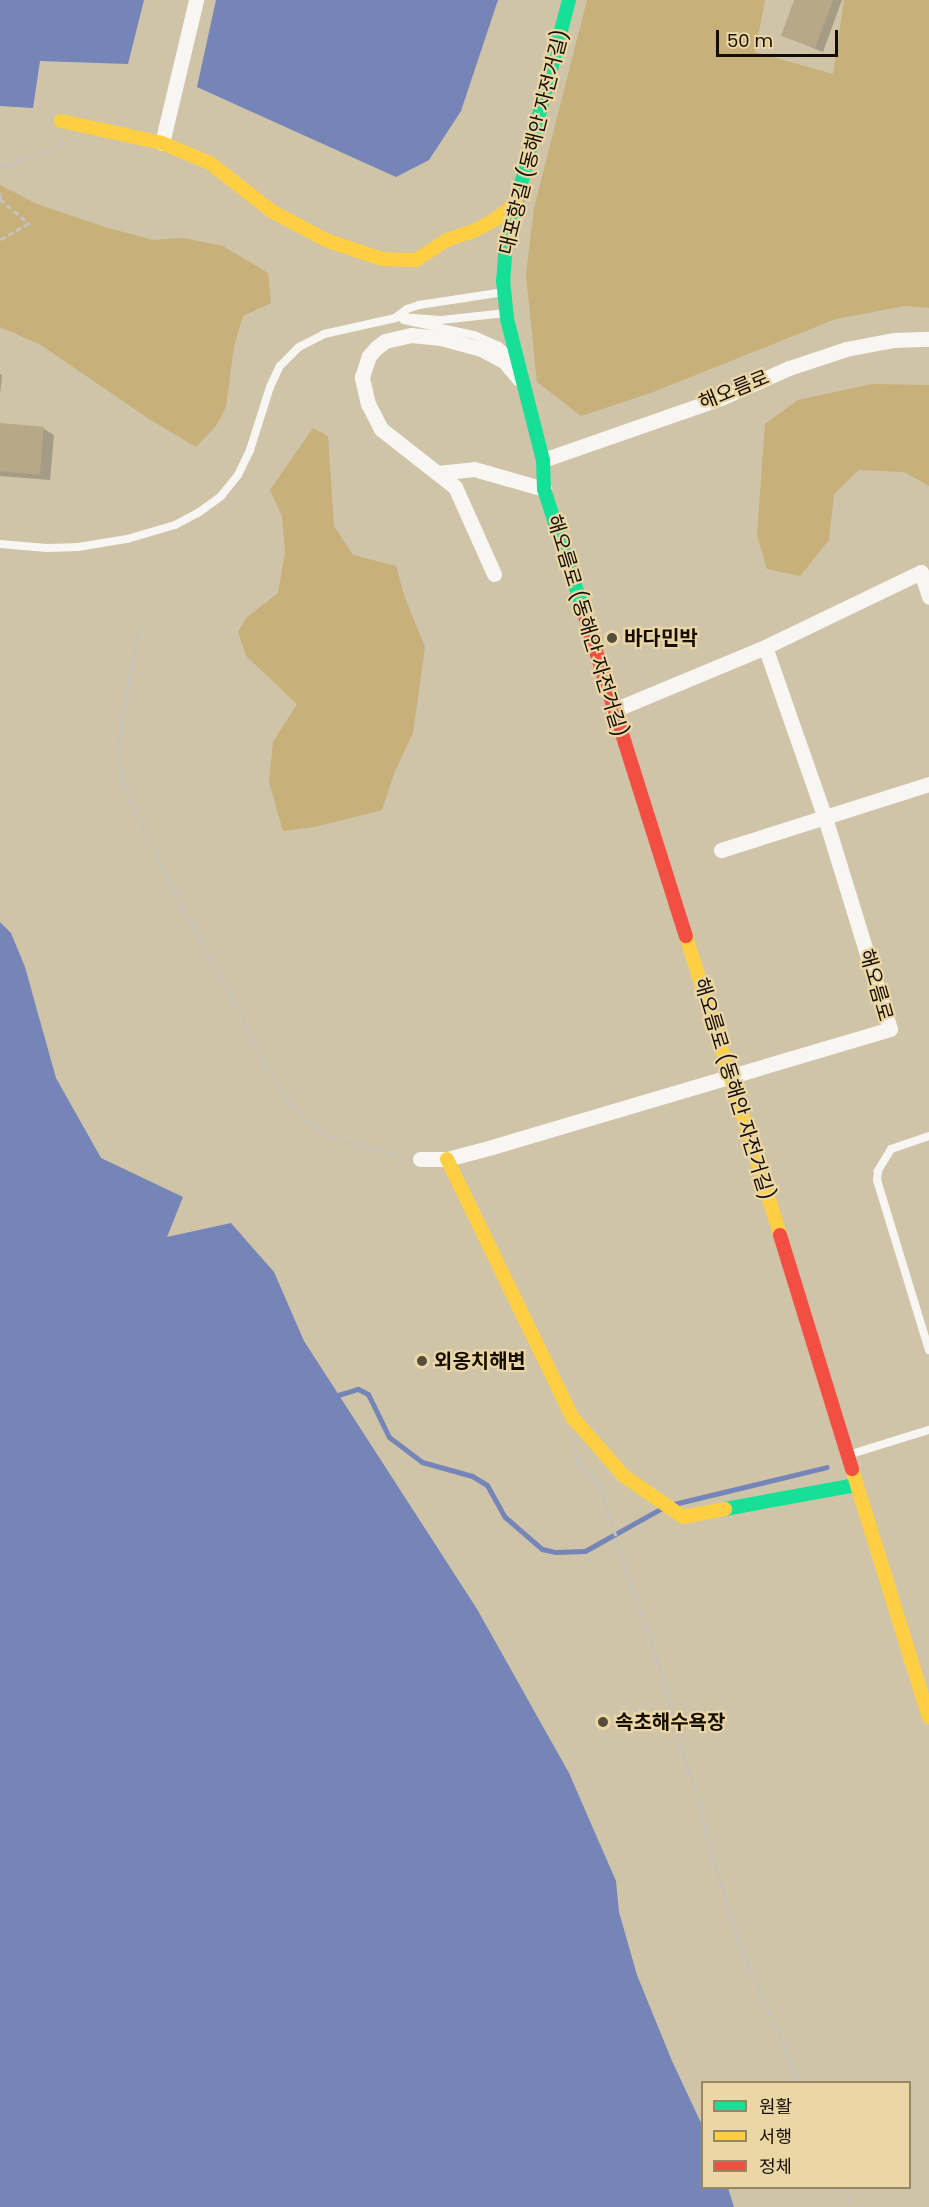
<!DOCTYPE html>
<html>
<head>
<meta charset="utf-8">
<style>
  body { margin:0 }
  #map { position:relative; width:929px; height:2207px; overflow:hidden; background:#cfc3a8; font-family:Poppins,"Noto Sans KR",sans-serif }
  div>[style] { position:absolute }
  [style*='--x'] { left:calc(var(--x)*1px); top:calc(var(--y)*1px); width:calc(var(--w)*1px); rotate:calc(var(--a)*1deg) }
  .green>* { inset:0; background:#c7b079 }
  .water>* { inset:0; background:#7585b7 }
  .shadow>* { inset:0; background:#0003 }
  .stream>* { height:5px; margin:-2.5px; padding:0 2.5px; transform-origin:2.5px; border-radius:2.5px; background:#7585b7 }
  .building>* { inset:0; background:#b7a988; transform-origin:0 0 }
  .path>* { height:3px; margin-top:-1.5px; transform-origin:0; background:repeating-linear-gradient(90deg,#c6c2bb 0 6px,transparent 0 9px) }
  .lane>* { height:8px; margin:-4px; padding:0 4px; transform-origin:4px; border-radius:4px; background:#f8f6f2 }
  .street>* { height:15px; margin:-7.5px; padding:0 7.5px; transform-origin:7.5px; border-radius:7.5px; background:#f8f6f2 }
  .fast>* { height:14px; margin:-7px; padding:0 7px; transform-origin:7px; border-radius:7px; background:#16e098 }
  .slow>* { height:14px; margin:-7px; padding:0 7px; transform-origin:7px; border-radius:7px; background:#ffcf43 }
  .jam>* { height:14px; margin:-7px; padding:0 7px; transform-origin:7px; border-radius:7px; background:#f24e42 }
  .dots>* { width:16px; height:16px; translate:-50% -50%; box-sizing:border-box; border:3px solid #ebd6a6; border-radius:50% }
  span { translate:-50% -50%; white-space:nowrap; text-align:center; line-height:1.15; -webkit-text-stroke:4.5px #ebd6a6; paint-order:stroke }
  .street-label { font-size:20px; color:#140d00 }
  .poi-label { font-size:20px; color:#140d00; font-weight:700 }
  .left { translate:0 -50%; text-align:left }
  .legend { position:absolute; left:701px; top:2081px; width:210px; height:108px; box-sizing:border-box; background:#ebd6a6; border:2px solid #958664; margin:0; padding:8px 10px; list-style:none; font-size:18px; color:#140d00 }
  .legend li { display:flex; align-items:center; gap:12px; height:30px }
  .legend b { width:30px; border:2px solid #958664 }
  .scale { position:absolute; left:716px; top:30px; width:122px; height:27px; box-sizing:border-box; border:3px solid #140d00; border-top:0; padding-left:8px; font-size:18px; line-height:21px; white-space:nowrap; color:#140d00; -webkit-text-stroke:4px #ebd6a6; paint-order:stroke }
</style>
</head>
<body>
<div id="map">
  <div class="green">
    <div style="clip-path:polygon(587px 0,765px 0,755px 52px,833px 74px,844px 0,929px 0,929px 308px,904px 306px,836px 319px,653px 392px,581px 416px,537px 382px,526px 275px,534px 208px)"></div>
    <div style="clip-path:polygon(0 185px,37px 204px,105px 227px,153px 240px,183px 238px,223px 246px,268px 273px,271px 303px,243px 316px,234px 346px,226px 407px,216px 426px,196px 447px,149px 419px,41px 345px,0 327px)"></div>
    <div style="clip-path:polygon(872px 384px,929px 385px,929px 486px,904px 472px,859px 470px,834px 494px,829px 540px,800px 576px,767px 569px,757px 535px,765px 424px,798px 400px)"></div>
    <div style="clip-path:polygon(313px 428px,328px 436px,334px 526px,353px 555px,396px 566px,405px 598px,425px 647px,413px 733px,395px 771px,382px 810px,314px 827px,283px 831px,269px 782px,273px 742px,297px 704px,246px 656px,238px 632px,246px 618px,278px 593px,285px 553px,282px 516px,270px 490px)"></div>
  </div>
  <div class="water">
    <div style="clip-path:polygon(0 0,144px 0,128px 64px,40px 61px,33px 108px,0 106px)"></div>
    <div style="clip-path:polygon(216px 0,498px 0,461px 111px,429px 160px,396px 177px,197px 87px)"></div>
    <div style="clip-path:polygon(0 922px,11px 933px,25px 967px,56px 1078px,101px 1158px,183px 1197px,167px 1237px,231px 1223px,274px 1272px,304px 1341px,477px 1609px,569px 1773px,616px 1881px,619px 1912px,637px 1975px,672px 2061px,702px 2125px,702px 2188px,728px 2188px,734px 2207px,0 2207px)"></div>
  </div>
  <div class="shadow">
    <div style="clip-path:polygon(796px 0,842px 0,823px 52px,791px 39px)"></div>
    <div style="clip-path:polygon(0 374px,2px 375px,0 395px)"></div>
    <div style="clip-path:polygon(0 425px,44px 429px,54px 435px,50px 480px,0 476px)"></div>
  </div>
  <div class="stream">
    <div style="--x:338;--y:1395;--w:21;--a:-17"></div>
    <div style="--x:358;--y:1389;--w:11;--a:27"></div>
    <div style="--x:368;--y:1394;--w:48;--a:64"></div>
    <div style="--x:389;--y:1437;--w:41;--a:37.1"></div>
    <div style="--x:422;--y:1462;--w:52;--a:15.6"></div>
    <div style="--x:472;--y:1476;--w:17;--a:31"></div>
    <div style="--x:487;--y:1485;--w:37;--a:61"></div>
    <div style="--x:505;--y:1517;--w:49;--a:40.9"></div>
    <div style="--x:542;--y:1549;--w:13;--a:13"></div>
    <div style="--x:555;--y:1552;--w:30;--a:-2"></div>
    <div style="--x:585;--y:1551;--w:88;--a:-29.2"></div>
    <div style="--x:674;--y:1504;--w:157;--a:-13.6"></div>
  </div>
  <div class="building">
    <div style="clip-path:polygon(794px 0,833px 0,815px 48px,781px 36px)"></div>
    <div style="left:0;top:423px;width:44px;height:48px;rotate:5deg"></div>
  </div>
  <div class="path">
    <div style="--x:0;--y:167;--w:65;--a:-19"></div>
    <div style="--x:61;--y:146;--w:6;--a:-90"></div>
    <div style="--x:0;--y:193;--w:6;--a:90"></div>
    <div style="--x:0;--y:199;--w:38;--a:40"></div>
    <div style="--x:29;--y:223;--w:34;--a:150"></div>
    <div style="--x:138;--y:631;--w:118;--a:99.8"></div>
    <div style="--x:118;--y:747;--w:19;--a:90"></div>
    <div style="--x:118;--y:766;--w:36;--a:71"></div>
    <div style="--x:130;--y:800;--w:93;--a:64.5"></div>
    <div style="--x:170;--y:884;--w:135;--a:61.2"></div>
    <div style="--x:235;--y:1002;--w:71;--a:64.9"></div>
    <div style="--x:265;--y:1066;--w:50;--a:55.7"></div>
    <div style="--x:293;--y:1107;--w:46;--a:40.6"></div>
    <div style="--x:328;--y:1137;--w:81;--a:14.2"></div>
    <div style="--x:573;--y:1447;--w:16;--a:68"></div>
    <div style="--x:579;--y:1462;--w:33;--a:49"></div>
    <div style="--x:601;--y:1487;--w:103;--a:73.1"></div>
    <div style="--x:631;--y:1586;--w:57;--a:69.3"></div>
    <div style="--x:651;--y:1639;--w:308;--a:74"></div>
    <div style="--x:736;--y:1935;--w:160;--a:66.8"></div>
    <div style="--x:844;--y:2188;--w:21;--a:67"></div>
  </div>
  <div class="lane">
    <div style="--x:395;--y:318;--w:15;--a:-37"></div>
    <div style="--x:407;--y:309;--w:13;--a:-18"></div>
    <div style="--x:419;--y:305;--w:86;--a:-8.7"></div>
    <div style="--x:404;--y:320;--w:72;--a:12.1"></div>
    <div style="--x:474;--y:335;--w:27;--a:24"></div>
    <div style="--x:499;--y:346;--w:15;--a:42"></div>
    <div style="--x:0;--y:544;--w:47;--a:4.9"></div>
    <div style="--x:47;--y:548;--w:31;--a:-2"></div>
    <div style="--x:78;--y:547;--w:50;--a:-9.3"></div>
    <div style="--x:127;--y:539;--w:50;--a:-16.3"></div>
    <div style="--x:175;--y:525;--w:26;--a:-28"></div>
    <div style="--x:198;--y:513;--w:29;--a:-36"></div>
    <div style="--x:221;--y:496;--w:27;--a:-51"></div>
    <div style="--x:238;--y:475;--w:28;--a:-64"></div>
    <div style="--x:250;--y:450;--w:66;--a:-72.4"></div>
    <div style="--x:270;--y:387;--w:23;--a:-65"></div>
    <div style="--x:280;--y:366;--w:27;--a:-45"></div>
    <div style="--x:299;--y:347;--w:28;--a:-27"></div>
    <div style="--x:324;--y:334;--w:78;--a:-12.6"></div>
    <div style="--x:400;--y:317;--w:41;--a:4.2"></div>
    <div style="--x:441;--y:320;--w:65;--a:-6.1"></div>
    <div style="--x:929;--y:1136;--w:40;--a:161.1"></div>
    <div style="--x:891;--y:1149;--w:26;--a:121"></div>
    <div style="--x:878;--y:1171;--w:9;--a:96"></div>
    <div style="--x:877;--y:1180;--w:178;--a:73"></div>
    <div style="--x:848;--y:1455;--w:85;--a:-17.2"></div>
  </div>
  <div class="street">
    <div style="--x:162;--y:143;--w:147;--a:-76.6"></div>
    <div style="--x:543;--y:460;--w:188;--a:-19.2"></div>
    <div style="--x:721;--y:398;--w:74;--a:-23.8"></div>
    <div style="--x:789;--y:368;--w:60;--a:-18.4"></div>
    <div style="--x:846;--y:349;--w:49;--a:-10.6"></div>
    <div style="--x:894;--y:340;--w:35;--a:-2"></div>
    <div style="--x:437;--y:473;--w:37;--a:-6"></div>
    <div style="--x:474;--y:469;--w:73;--a:15.9"></div>
    <div style="--x:494;--y:574;--w:95;--a:-114.1"></div>
    <div style="--x:455;--y:487;--w:94;--a:-141.9"></div>
    <div style="--x:381;--y:429;--w:28;--a:-117"></div>
    <div style="--x:368;--y:404;--w:28;--a:-103"></div>
    <div style="--x:362;--y:377;--w:22;--a:-72"></div>
    <div style="--x:369;--y:356;--w:11;--a:-49"></div>
    <div style="--x:376;--y:348;--w:11;--a:-38"></div>
    <div style="--x:385;--y:341;--w:27;--a:-13"></div>
    <div style="--x:411;--y:335;--w:30;--a:6"></div>
    <div style="--x:441;--y:338;--w:41;--a:15.4"></div>
    <div style="--x:481;--y:349;--w:26;--a:28"></div>
    <div style="--x:504;--y:361;--w:23;--a:50"></div>
    <div style="--x:614;--y:710;--w:164;--a:-22.6"></div>
    <div style="--x:765;--y:647;--w:173;--a:-25.7"></div>
    <div style="--x:921;--y:572;--w:26;--a:72"></div>
    <div style="--x:721;--y:850;--w:218;--a:-17.6"></div>
    <div style="--x:420;--y:1159;--w:27;--a:0"></div>
    <div style="--x:447;--y:1159;--w:47;--a:-14.9"></div>
    <div style="--x:492;--y:1147;--w:415;--a:-16.5"></div>
    <div style="--x:890;--y:1029;--w:221;--a:-107.1"></div>
    <div style="--x:825;--y:818;--w:181;--a:-109.3"></div>
  </div>
  <div class="fast">
    <div style="--x:569;--y:0;--w:249;--a:104.6"></div>
    <div style="--x:506;--y:241;--w:39;--a:94"></div>
    <div style="--x:503;--y:280;--w:39;--a:84"></div>
    <div style="--x:507;--y:319;--w:146;--a:75.7"></div>
    <div style="--x:543;--y:460;--w:29;--a:88"></div>
    <div style="--x:544;--y:489;--w:127;--a:72.1"></div>
    <div style="--x:725;--y:1509;--w:133;--a:-10.4"></div>
  </div>
  <div class="slow">
    <div style="--x:61;--y:121;--w:103;--a:12.3"></div>
    <div style="--x:162;--y:143;--w:52;--a:22.6"></div>
    <div style="--x:210;--y:163;--w:80;--a:37.9"></div>
    <div style="--x:273;--y:212;--w:62;--a:27.8"></div>
    <div style="--x:328;--y:241;--w:57;--a:18.4"></div>
    <div style="--x:382;--y:259;--w:34;--a:2"></div>
    <div style="--x:416;--y:260;--w:37;--a:-33"></div>
    <div style="--x:447;--y:240;--w:31;--a:-19"></div>
    <div style="--x:476;--y:230;--w:23;--a:-29"></div>
    <div style="--x:496;--y:219;--w:26;--a:-39"></div>
    <div style="--x:686;--y:936;--w:313;--a:72.5"></div>
    <div style="--x:447;--y:1159;--w:288;--a:64.1"></div>
    <div style="--x:573;--y:1418;--w:77;--a:48.7"></div>
    <div style="--x:624;--y:1476;--w:72;--a:34.8"></div>
    <div style="--x:683;--y:1517;--w:43;--a:-10.8"></div>
    <div style="--x:852;--y:1469;--w:260;--a:72.8"></div>
  </div>
  <div class="jam">
    <div style="--x:583;--y:610;--w:342;--a:72.5"></div>
    <div style="--x:780;--y:1235;--w:245;--a:72.9"></div>
  </div>
  <div class="dots">
    <div style="left:612px;top:638px;background:#554d3b"></div>
    <div style="left:422px;top:1361px;background:#554d3b"></div>
    <div style="left:603px;top:1722px;background:#554d3b"></div>
  </div>
  <div class="street-label">
    <span style="left:534px;top:142px;rotate:-76deg">대포항길 (동해안 자전거길)</span>
    <span style="left:734px;top:390px;rotate:-22deg">해오름로</span>
    <span style="left:587px;top:626px;rotate:73deg">해오름로 (동해안 자전거길)</span>
    <span style="left:876px;top:985px;rotate:74deg">해오름로</span>
    <span style="left:734px;top:1089px;rotate:73deg">해오름로 (동해안 자전거길)</span>
  </div>
  <div class="poi-label">
    <span class="left" style="left:624px;top:638px">바다민박</span>
    <span class="left" style="left:434px;top:1361px">외옹치해변</span>
    <span class="left" style="left:615px;top:1722px">속초해수욕장</span>
  </div>
  <ul class="legend">
  <li><b style="height:8px;background:#16e098"></b>원활</li>
  <li><b style="height:8px;background:#ffcf43"></b>서행</li>
  <li><b style="height:8px;background:#f24e42"></b>정체</li>
  </ul>
  <div class="scale">50 m</div>
</div>
</body>
</html>
